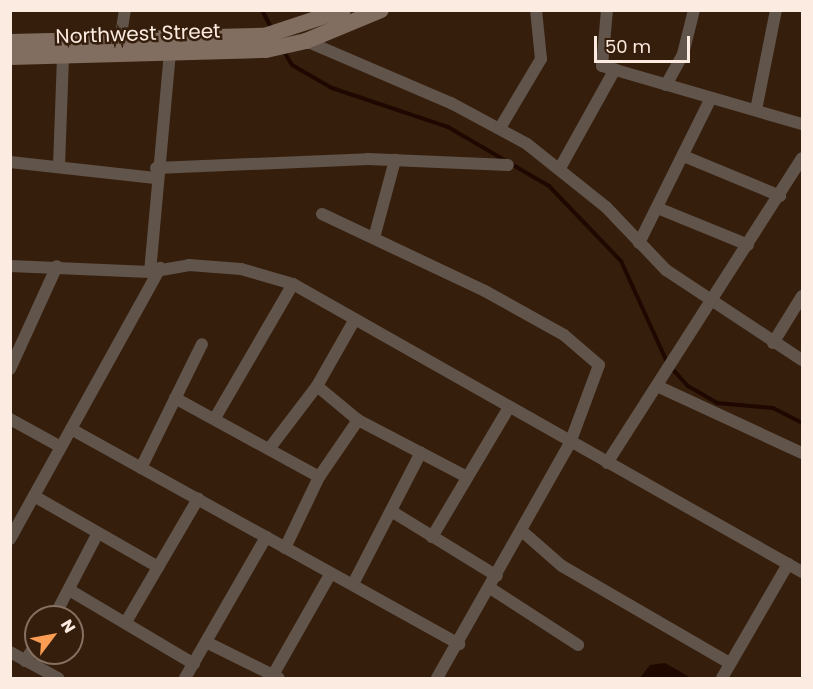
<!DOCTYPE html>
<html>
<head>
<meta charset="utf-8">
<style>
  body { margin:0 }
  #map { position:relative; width:813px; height:689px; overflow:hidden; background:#361e0c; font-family:Poppins,sans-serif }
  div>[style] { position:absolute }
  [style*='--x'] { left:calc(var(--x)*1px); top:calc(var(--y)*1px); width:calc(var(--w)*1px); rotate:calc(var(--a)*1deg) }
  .water>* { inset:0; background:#1e0800 }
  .stream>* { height:4px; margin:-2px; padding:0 2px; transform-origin:2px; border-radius:2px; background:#1e0800 }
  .minor>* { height:12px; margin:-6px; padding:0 6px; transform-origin:6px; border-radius:6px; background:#60544b }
  .secondary>* { height:16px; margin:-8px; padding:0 8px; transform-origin:8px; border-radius:8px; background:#816e60 }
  span { translate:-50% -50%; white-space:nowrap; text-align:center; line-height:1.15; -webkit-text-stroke:5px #361e0c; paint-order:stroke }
  .street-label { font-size:20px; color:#fcebe0 }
  .frame { position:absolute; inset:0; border:12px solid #fcebe0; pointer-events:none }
  .north { position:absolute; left:24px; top:605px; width:60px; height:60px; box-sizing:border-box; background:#361e0c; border:2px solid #857061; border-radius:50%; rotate:58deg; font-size:16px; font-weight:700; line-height:24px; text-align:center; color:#fcebe0 }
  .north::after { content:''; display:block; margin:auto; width:21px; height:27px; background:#fc9d53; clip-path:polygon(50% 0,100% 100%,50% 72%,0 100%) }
  .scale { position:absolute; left:594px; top:36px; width:96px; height:27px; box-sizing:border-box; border:3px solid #fcebe0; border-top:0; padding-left:8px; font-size:18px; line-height:21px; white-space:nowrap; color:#fcebe0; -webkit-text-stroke:4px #361e0c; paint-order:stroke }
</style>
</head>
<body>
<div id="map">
  <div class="water">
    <div style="clip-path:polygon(665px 663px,679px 671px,691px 678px,640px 678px,650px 665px)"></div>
  </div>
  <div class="stream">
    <div style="--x:262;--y:10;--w:22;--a:63"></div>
    <div style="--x:283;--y:50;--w:17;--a:59"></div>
    <div style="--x:292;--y:65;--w:46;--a:29.9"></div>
    <div style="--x:332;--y:88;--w:122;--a:18.6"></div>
    <div style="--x:448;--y:127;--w:117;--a:30.3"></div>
    <div style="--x:549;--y:186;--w:104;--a:46.2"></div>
    <div style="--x:621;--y:261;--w:113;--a:65.5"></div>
    <div style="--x:668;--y:364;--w:30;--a:48"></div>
    <div style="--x:688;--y:386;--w:34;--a:30"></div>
    <div style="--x:717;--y:403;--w:56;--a:5.1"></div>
    <div style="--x:773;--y:408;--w:33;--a:27"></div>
  </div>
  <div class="minor">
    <div style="--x:607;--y:10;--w:56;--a:95.1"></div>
    <div style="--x:602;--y:66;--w:208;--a:16.2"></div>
    <div style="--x:120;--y:41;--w:31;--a:-81"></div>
    <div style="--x:306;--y:41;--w:158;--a:23.2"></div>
    <div style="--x:451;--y:103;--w:86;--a:28.3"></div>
    <div style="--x:527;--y:144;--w:101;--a:38.6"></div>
    <div style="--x:606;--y:207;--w:87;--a:46.4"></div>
    <div style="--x:666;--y:270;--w:163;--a:33.5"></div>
    <div style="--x:666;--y:85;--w:35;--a:-61"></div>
    <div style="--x:683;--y:54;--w:45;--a:-76"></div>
    <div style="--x:756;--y:110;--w:102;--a:-78.7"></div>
    <div style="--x:500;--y:128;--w:80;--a:-59.3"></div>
    <div style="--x:541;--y:59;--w:49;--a:-95.8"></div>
    <div style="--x:686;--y:157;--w:102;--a:22.5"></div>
    <div style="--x:10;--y:162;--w:146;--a:6.3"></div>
    <div style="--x:59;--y:166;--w:108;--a:-87.9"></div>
    <div style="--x:156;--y:168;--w:212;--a:-2.4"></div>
    <div style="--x:368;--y:159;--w:140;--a:2.5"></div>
    <div style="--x:560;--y:168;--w:113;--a:-60.9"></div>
    <div style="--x:660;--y:209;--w:95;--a:22.2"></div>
    <div style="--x:322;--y:214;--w:180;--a:25.3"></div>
    <div style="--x:485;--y:291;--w:90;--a:29.1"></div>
    <div style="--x:564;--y:335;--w:46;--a:40.6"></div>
    <div style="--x:599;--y:365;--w:83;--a:110.4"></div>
    <div style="--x:570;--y:443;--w:270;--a:119.5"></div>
    <div style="--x:374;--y:238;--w:81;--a:-74.9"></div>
    <div style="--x:639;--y:243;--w:162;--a:-63.6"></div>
    <div style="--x:10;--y:266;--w:140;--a:2.5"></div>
    <div style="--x:150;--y:272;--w:40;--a:-10"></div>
    <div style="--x:189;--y:265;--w:52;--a:4.4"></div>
    <div style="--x:241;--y:269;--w:54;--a:16.1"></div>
    <div style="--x:293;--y:284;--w:585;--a:29.5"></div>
    <div style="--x:150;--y:272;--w:219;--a:-84.8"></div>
    <div style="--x:773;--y:343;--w:55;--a:-58.3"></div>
    <div style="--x:10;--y:369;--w:113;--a:-65.5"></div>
    <div style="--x:317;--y:386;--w:53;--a:39.7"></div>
    <div style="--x:358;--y:420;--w:121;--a:27.6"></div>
    <div style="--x:657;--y:386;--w:160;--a:24.8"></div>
    <div style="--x:175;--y:398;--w:164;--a:28.7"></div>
    <div style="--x:215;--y:418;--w:155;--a:-59.8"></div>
    <div style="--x:10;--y:419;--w:58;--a:28.8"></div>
    <div style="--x:71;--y:429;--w:444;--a:29"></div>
    <div style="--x:269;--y:449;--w:79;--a:-52.7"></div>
    <div style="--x:317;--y:386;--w:77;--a:-60.4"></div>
    <div style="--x:607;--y:463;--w:362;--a:-57.4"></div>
    <div style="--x:141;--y:468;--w:138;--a:-63.8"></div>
    <div style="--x:34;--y:496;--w:143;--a:29.8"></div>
    <div style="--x:391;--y:511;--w:124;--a:31.5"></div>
    <div style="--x:523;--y:532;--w:52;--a:41.1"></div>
    <div style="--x:562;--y:566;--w:193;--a:30.1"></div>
    <div style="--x:432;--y:537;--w:149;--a:-59.3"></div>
    <div style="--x:10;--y:539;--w:310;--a:-61"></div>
    <div style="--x:285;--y:548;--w:79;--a:-64.4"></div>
    <div style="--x:319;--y:477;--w:69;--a:-55.6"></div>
    <div style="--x:353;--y:584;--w:148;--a:-62.7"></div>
    <div style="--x:490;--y:588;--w:105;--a:32.9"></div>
    <div style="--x:71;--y:591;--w:143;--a:30.7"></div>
    <div style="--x:54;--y:617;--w:95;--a:-62.4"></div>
    <div style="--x:126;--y:622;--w:143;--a:-59.7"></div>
    <div style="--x:206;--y:642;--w:81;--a:26.3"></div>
    <div style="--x:10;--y:652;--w:55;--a:28.4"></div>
    <div style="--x:25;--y:661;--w:20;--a:-57"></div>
    <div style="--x:273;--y:675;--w:117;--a:-60.4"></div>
    <div style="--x:185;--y:678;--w:163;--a:-60.1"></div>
    <div style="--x:722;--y:678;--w:132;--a:-59.9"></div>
  </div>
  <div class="secondary">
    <div style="--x:10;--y:42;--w:254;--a:-1.4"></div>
    <div style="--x:264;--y:36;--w:83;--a:-18.2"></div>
    <div style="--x:10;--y:57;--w:256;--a:-1.6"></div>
    <div style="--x:266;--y:50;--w:41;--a:-12.7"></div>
    <div style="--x:306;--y:41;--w:81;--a:-22.5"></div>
  </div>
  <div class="street-label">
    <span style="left:138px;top:34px;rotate:-2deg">Northwest Street</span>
  </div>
  <div class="frame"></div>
  <div class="north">N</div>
  <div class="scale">50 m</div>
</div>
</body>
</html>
